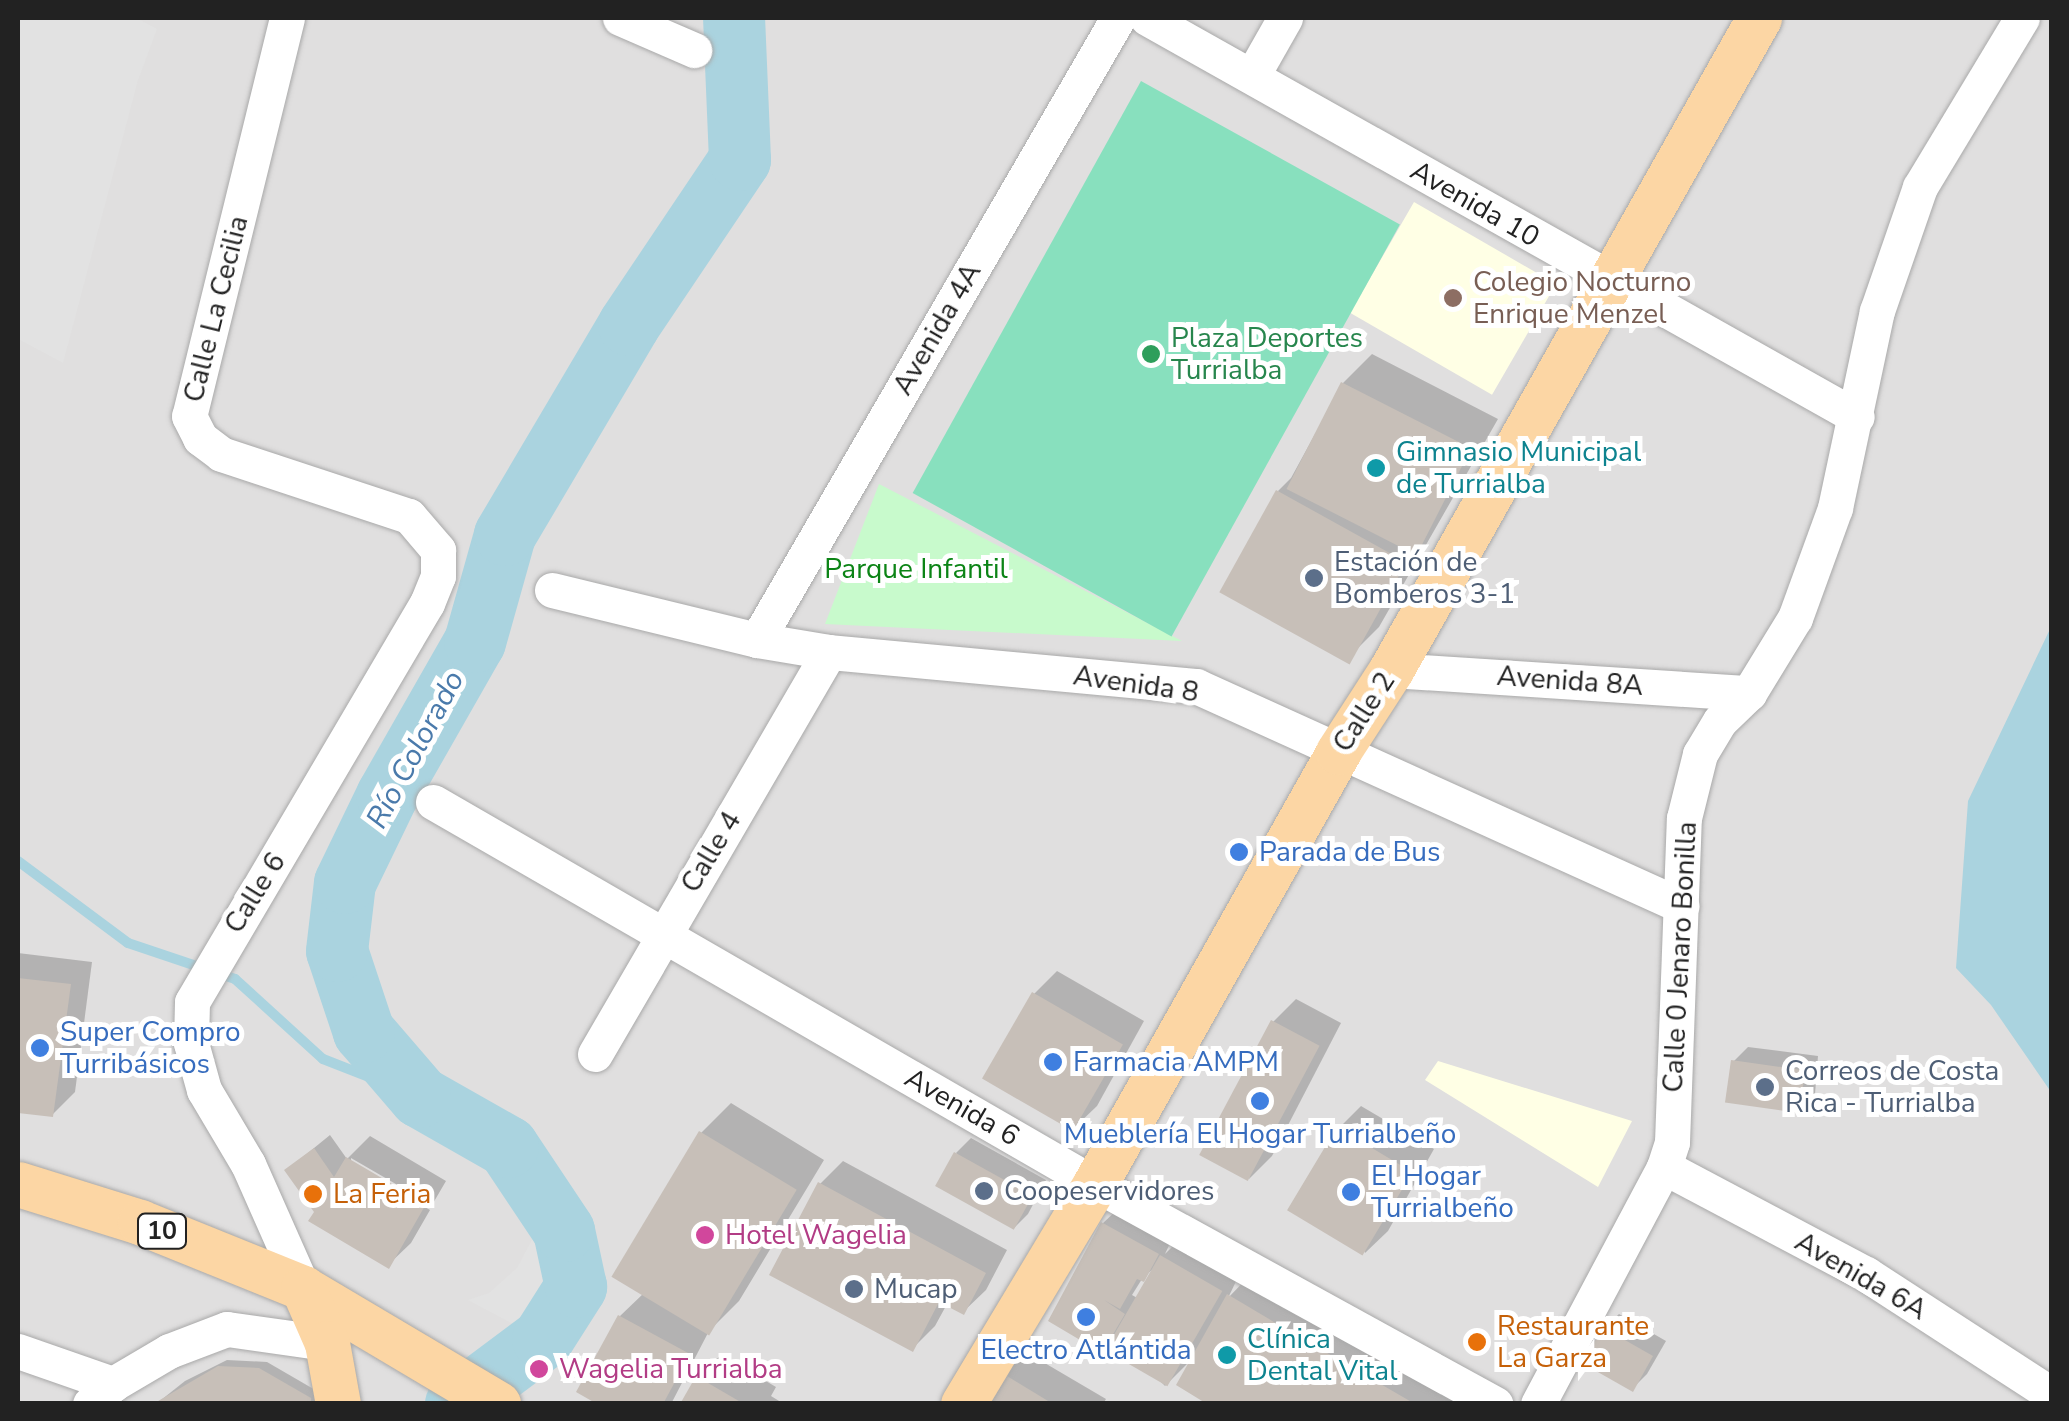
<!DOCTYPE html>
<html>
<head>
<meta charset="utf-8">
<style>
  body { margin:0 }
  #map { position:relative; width:2069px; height:1421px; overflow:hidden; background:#f2efe9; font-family:"Nunito Sans",sans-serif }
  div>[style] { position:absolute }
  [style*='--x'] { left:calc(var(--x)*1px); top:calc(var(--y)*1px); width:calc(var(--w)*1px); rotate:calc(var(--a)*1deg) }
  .residential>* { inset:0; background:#e0dfdf; transform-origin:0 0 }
  .education>* { inset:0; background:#ffffe5; transform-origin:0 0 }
  .park>* { inset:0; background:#c8facc }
  .pitch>* { inset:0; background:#88e0be; transform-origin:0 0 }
  .parking>* { inset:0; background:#e2e2e2 }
  .water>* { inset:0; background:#aad3df }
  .shadow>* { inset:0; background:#0003 }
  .stream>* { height:10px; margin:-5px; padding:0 5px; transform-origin:5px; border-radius:5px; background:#aad3df }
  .river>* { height:62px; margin:-31px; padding:0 31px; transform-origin:31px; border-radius:31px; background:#aad3df }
  .building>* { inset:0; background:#c7bfb8; transform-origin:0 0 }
  .roads { filter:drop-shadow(0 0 2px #a9a9a9) drop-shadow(0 0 2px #a9a9a9) }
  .minor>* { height:35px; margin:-17.5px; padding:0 17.5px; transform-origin:17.5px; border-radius:17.5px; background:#fff }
  .major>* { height:45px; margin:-22.5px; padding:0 22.5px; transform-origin:22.5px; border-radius:22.5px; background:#fcd6a4 }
  .dots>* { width:28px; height:28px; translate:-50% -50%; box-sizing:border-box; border:5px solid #fff; border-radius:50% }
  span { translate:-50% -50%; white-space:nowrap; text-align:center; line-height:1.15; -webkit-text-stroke:10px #fff; paint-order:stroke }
  .shield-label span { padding:2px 8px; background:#fff; border:2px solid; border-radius:8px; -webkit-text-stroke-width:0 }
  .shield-label { font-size:25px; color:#222; font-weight:700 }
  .street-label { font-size:28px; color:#222 }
  .education-label { font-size:28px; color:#785e54 }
  .left { translate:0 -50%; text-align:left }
  .leisure-label { font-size:28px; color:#27864d }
  .culture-label { font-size:28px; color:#0d838f }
  .service-label { font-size:28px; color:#4e5e75 }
  .park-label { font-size:28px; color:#0c8416 }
  .shop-label { font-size:28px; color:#366cbe }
  .food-label { font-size:28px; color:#c56008 }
  .hotel-label { font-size:28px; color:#b23c85 }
  .water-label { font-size:30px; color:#4a7aab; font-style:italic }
  .frame { position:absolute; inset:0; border:20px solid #222; pointer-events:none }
</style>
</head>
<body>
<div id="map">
  <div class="residential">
    <div style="left:18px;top:18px;width:2033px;height:1385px"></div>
  </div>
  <div class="education">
    <div style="left:1414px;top:202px;width:164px;height:128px;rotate:30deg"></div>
    <div style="clip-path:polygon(1438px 1061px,1632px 1121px,1598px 1187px,1425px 1080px)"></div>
  </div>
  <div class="park">
    <div style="clip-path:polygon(879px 484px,1182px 641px,825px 624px)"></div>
  </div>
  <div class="pitch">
    <div style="left:1141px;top:81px;width:296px;height:471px;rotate:29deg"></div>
  </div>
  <div class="parking">
    <div style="clip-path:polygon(18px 18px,136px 18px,157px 29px,138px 80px,63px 363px,18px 339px)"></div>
    <div style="clip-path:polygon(534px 1236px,562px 1250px,521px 1328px,468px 1300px,489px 1293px,517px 1268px)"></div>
  </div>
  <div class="water">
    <div style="clip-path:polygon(2051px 627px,2051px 1092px,1991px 1005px,1956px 968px,1968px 801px)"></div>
  </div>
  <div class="shadow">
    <div style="clip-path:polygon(1372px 354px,1498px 419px,1379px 627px,1349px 657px,1278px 491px,1291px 478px,1343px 383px)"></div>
    <div style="clip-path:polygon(18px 953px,92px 962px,75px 1092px,52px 1115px,18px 1110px)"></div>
    <div style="clip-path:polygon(1057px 971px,1144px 1021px,1097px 1106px,1074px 1128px,1034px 994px)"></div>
    <div style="clip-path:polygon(1296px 999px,1341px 1023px,1272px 1156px,1249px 1179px,1273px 1022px)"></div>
    <div style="clip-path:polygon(1748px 1047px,1818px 1056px,1815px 1094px,1800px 1109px,1733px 1062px)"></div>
    <div style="clip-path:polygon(731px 1103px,824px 1160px,739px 1301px,709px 1331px,671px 1404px,602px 1404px,579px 1391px,620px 1316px,644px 1293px,701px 1133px)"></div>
    <div style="clip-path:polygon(1361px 1106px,1434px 1149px,1388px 1231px,1365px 1253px,1339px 1128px)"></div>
    <div style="clip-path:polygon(330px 1135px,347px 1159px,370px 1136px,446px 1181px,432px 1205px,351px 1158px,351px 1163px,430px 1210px,411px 1243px,388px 1265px,317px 1211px,287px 1170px)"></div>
    <div style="clip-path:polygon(971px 1138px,1046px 1180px,1028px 1214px,1013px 1229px,956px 1153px)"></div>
    <div style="clip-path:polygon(843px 1161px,1007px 1250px,986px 1290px,963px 1312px,947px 1304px,935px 1326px,912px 1349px,820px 1184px)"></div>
    <div style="clip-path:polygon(evenodd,1118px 1209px,1172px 1239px,1165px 1254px,1185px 1234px,1243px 1267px,1228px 1298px,1252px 1273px,1488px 1404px,1212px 1404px,1190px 1361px,1165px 1386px,1116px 1336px,1102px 1350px,1103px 1223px,1118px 1209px,1154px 1268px,1139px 1299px,1132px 1295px,1142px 1279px,1154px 1268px)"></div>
    <div style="clip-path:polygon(1619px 1314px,1666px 1341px,1647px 1374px,1632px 1389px,1604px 1328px)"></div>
    <div style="clip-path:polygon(1026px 1352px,1106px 1399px,1103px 1404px,988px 1404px,1004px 1375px)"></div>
    <div style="clip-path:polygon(721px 1355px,776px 1387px,771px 1396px,784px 1404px,683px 1404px,698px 1377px)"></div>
    <div style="clip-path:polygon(227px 1360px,267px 1362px,317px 1391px,317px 1404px,156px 1404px,185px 1381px)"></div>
  </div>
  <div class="stream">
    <div style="--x:18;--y:861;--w:137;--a:36.7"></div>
    <div style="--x:128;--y:943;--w:113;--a:18.6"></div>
    <div style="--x:235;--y:979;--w:119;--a:42.3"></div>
    <div style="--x:323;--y:1059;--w:104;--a:21.4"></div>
  </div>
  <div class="river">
    <div style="--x:456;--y:1404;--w:109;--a:-36.8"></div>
    <div style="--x:543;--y:1339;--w:62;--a:-57.6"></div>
    <div style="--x:576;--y:1287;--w:57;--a:-102.1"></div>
    <div style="--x:564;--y:1231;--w:101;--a:-123.7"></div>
    <div style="--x:508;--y:1147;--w:101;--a:-150.4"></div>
    <div style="--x:420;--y:1097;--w:86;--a:-130.7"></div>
    <div style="--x:364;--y:1032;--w:85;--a:-108.4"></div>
    <div style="--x:337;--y:951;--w:68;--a:-83.3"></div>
    <div style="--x:345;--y:883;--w:97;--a:-64.2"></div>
    <div style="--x:387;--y:796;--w:177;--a:-60.3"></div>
    <div style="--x:475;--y:642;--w:111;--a:-74.3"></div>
    <div style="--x:505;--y:535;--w:244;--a:-59.4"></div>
    <div style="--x:629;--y:325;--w:199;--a:-56.1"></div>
    <div style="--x:740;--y:160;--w:142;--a:-92.4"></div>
  </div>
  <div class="building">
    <div style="left:1341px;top:382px;width:146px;height:120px;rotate:27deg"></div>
    <div style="left:1276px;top:490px;width:149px;height:117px;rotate:29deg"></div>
    <div style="clip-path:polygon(18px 978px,71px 984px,53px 1117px,18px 1113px)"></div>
    <div style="left:1032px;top:992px;width:105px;height:100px;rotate:30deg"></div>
    <div style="left:1271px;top:1020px;width:55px;height:153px;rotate:28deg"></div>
    <div style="left:1731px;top:1060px;width:75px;height:43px;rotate:8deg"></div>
    <div style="left:1337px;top:1127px;width:88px;height:97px;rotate:31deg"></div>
    <div style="left:699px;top:1131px;width:114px;height:170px;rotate:31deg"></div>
    <div style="clip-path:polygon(314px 1148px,334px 1177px,346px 1157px,426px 1204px,389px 1269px,308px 1221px,314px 1212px,284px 1170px)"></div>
    <div style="left:954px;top:1152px;width:90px;height:39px;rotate:29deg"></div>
    <div style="clip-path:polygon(818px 1182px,986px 1273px,964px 1315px,939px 1302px,913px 1352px,769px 1275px)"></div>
    <div style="clip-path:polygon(1101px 1222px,1159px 1254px,1144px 1282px,1137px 1279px,1120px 1309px,1104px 1300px,1125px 1314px,1102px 1353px,1048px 1321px)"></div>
    <div style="left:1160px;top:1255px;width:72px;height:110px;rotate:30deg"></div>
    <div style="clip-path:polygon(1227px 1294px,1279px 1325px,1415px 1404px,1207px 1404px,1176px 1385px)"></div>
    <div style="clip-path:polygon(618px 1315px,690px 1354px,663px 1404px,597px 1404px,576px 1392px)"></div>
    <div style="clip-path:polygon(1602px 1327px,1653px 1356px,1633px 1392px,1589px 1367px,1589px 1351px)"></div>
    <div style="clip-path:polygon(218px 1366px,259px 1368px,311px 1398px,311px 1404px,153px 1404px)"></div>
    <div style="clip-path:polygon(1002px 1373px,1053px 1404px,985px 1404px)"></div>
    <div style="clip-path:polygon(696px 1376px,744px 1404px,680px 1404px)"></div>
  </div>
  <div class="roads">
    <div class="minor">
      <div style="--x:287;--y:18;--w:410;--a:103.8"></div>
      <div style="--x:189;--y:416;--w:25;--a:63"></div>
      <div style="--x:200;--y:438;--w:26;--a:37"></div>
      <div style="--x:221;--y:454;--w:198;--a:18.3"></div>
      <div style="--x:409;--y:516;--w:45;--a:49.5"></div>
      <div style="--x:438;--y:550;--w:26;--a:90"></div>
      <div style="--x:438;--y:576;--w:29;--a:112"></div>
      <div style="--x:427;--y:603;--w:463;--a:120.5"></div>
      <div style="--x:192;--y:1002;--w:41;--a:91.4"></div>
      <div style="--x:191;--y:1043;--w:49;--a:74.5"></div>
      <div style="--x:204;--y:1090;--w:86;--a:59.3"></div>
      <div style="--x:248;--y:1164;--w:136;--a:66.1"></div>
      <div style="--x:620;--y:18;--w:81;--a:23.4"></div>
      <div style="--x:1147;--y:18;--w:814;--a:29.33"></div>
      <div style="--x:1252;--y:76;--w:67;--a:-60.4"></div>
      <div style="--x:552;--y:590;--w:211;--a:13.7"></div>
      <div style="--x:757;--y:640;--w:73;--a:9.5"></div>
      <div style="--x:829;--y:652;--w:369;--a:5.3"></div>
      <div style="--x:1196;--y:686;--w:533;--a:24.36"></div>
      <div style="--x:757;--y:640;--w:719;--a:-59.87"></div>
      <div style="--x:1391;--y:670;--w:359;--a:3.7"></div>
      <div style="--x:433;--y:802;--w:764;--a:29.99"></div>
      <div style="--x:1095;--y:1184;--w:457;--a:28.8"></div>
      <div style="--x:595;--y:1054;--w:465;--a:-59.8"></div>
      <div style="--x:1664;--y:1167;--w:229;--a:27.9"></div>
      <div style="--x:1866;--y:1274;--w:222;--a:33"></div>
      <div style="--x:18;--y:1351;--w:101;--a:19.2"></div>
      <div style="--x:90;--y:1404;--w:30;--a:-41"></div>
      <div style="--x:113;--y:1384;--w:65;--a:-30.5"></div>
      <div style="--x:169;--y:1351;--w:62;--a:-20.8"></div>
      <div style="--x:227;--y:1329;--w:101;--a:8"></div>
      <div style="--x:1538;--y:1404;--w:268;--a:-62"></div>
      <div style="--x:1664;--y:1167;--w:26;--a:-72"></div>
      <div style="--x:1672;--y:1142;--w:324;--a:-87.9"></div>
      <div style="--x:1684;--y:818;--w:66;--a:-76"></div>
      <div style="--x:1700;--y:754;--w:39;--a:-59"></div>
      <div style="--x:1720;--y:721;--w:40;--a:-44"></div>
      <div style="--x:1749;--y:693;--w:88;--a:-58.5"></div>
      <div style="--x:1795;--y:618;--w:117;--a:-70"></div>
      <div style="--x:1835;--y:508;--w:201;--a:-78"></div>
      <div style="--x:1877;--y:311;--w:131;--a:-70.9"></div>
      <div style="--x:1920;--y:187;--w:197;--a:-58.9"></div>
    </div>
    <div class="major">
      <div style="--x:18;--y:1184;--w:128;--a:17.3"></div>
      <div style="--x:140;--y:1222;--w:176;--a:22"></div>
      <div style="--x:303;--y:1288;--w:227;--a:30.7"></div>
      <div style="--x:303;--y:1288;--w:60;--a:66.4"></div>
      <div style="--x:327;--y:1343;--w:62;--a:79.8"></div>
      <div style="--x:963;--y:1404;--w:257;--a:-59"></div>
      <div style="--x:1095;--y:1184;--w:496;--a:-60.6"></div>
      <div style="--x:1338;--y:752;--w:98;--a:-57.1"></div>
      <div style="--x:1391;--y:670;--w:749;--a:-60.56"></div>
    </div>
  </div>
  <div class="dots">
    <div style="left:1453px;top:298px;background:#8d6e63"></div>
    <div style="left:1151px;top:354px;background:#2e9e5b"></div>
    <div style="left:1376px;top:468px;background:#0f9aa8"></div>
    <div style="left:1314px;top:578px;background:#5c6f8a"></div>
    <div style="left:1239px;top:852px;background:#3f7fe0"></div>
    <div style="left:40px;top:1048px;background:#3f7fe0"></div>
    <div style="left:1053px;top:1062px;background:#3f7fe0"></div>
    <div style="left:1765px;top:1087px;background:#5c6f8a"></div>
    <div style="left:1260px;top:1101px;background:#3f7fe0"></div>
    <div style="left:984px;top:1191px;background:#5c6f8a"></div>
    <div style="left:1351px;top:1192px;background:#3f7fe0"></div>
    <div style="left:313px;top:1194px;background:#e8710a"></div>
    <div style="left:705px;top:1235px;background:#d1479c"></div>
    <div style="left:854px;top:1289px;background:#5c6f8a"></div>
    <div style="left:1086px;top:1317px;background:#3f7fe0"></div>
    <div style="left:1477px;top:1342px;background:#e8710a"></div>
    <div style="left:1227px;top:1355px;background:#0f9aa8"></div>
    <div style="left:539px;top:1369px;background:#d1479c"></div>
  </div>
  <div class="shield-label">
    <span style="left:162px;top:1231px">10</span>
  </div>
  <div class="street-label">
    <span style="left:1475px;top:204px;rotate:30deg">Avenida 10</span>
    <span style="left:216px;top:309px;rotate:-76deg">Calle La Cecilia</span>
    <span style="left:937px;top:329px;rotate:-60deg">Avenida 4A</span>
    <span style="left:1570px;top:681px;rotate:4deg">Avenida 8A</span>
    <span style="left:1136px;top:684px;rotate:8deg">Avenida 8</span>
    <span style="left:1364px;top:712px;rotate:-57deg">Calle 2</span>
    <span style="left:711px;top:852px;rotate:-59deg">Calle 4</span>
    <span style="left:255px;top:893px;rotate:-58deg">Calle 6</span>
    <span style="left:1680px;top:957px;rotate:-87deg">Calle 0 Jenaro Bonilla</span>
    <span style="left:962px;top:1107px;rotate:30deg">Avenida 6</span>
    <span style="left:1861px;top:1276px;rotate:30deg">Avenida 6A</span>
  </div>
  <div class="education-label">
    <span class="left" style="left:1473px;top:298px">Colegio Nocturno<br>Enrique Menzel</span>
  </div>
  <div class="leisure-label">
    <span class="left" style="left:1171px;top:354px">Plaza Deportes<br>Turrialba</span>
  </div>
  <div class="culture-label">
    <span class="left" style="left:1396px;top:468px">Gimnasio Municipal<br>de Turrialba</span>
    <span class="left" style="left:1247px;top:1355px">Clínica<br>Dental Vital</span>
  </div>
  <div class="service-label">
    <span class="left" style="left:1334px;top:578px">Estación de<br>Bomberos 3-1</span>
    <span class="left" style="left:1785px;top:1087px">Correos de Costa<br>Rica - Turrialba</span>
    <span class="left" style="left:1004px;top:1191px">Coopeservidores</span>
    <span class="left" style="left:874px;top:1289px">Mucap</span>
  </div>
  <div class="park-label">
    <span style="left:916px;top:569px">Parque Infantil</span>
  </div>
  <div class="shop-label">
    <span class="left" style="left:1259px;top:852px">Parada de Bus</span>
    <span class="left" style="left:60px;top:1048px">Super Compro<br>Turribásicos</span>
    <span class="left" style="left:1073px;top:1062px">Farmacia AMPM</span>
    <span style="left:1260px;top:1134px">Mueblería El Hogar Turrialbeño</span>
    <span class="left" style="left:1371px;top:1192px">El Hogar<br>Turrialbeño</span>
    <span style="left:1086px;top:1350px">Electro Atlántida</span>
  </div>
  <div class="food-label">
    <span class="left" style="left:333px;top:1194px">La Feria</span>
    <span class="left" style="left:1497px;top:1342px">Restaurante<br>La Garza</span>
  </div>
  <div class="hotel-label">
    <span class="left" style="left:725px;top:1235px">Hotel Wagelia</span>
    <span class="left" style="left:559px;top:1369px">Wagelia Turrialba</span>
  </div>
  <div class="water-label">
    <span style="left:416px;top:750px;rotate:-62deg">Río Colorado</span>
  </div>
  <div class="frame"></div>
</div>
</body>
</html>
